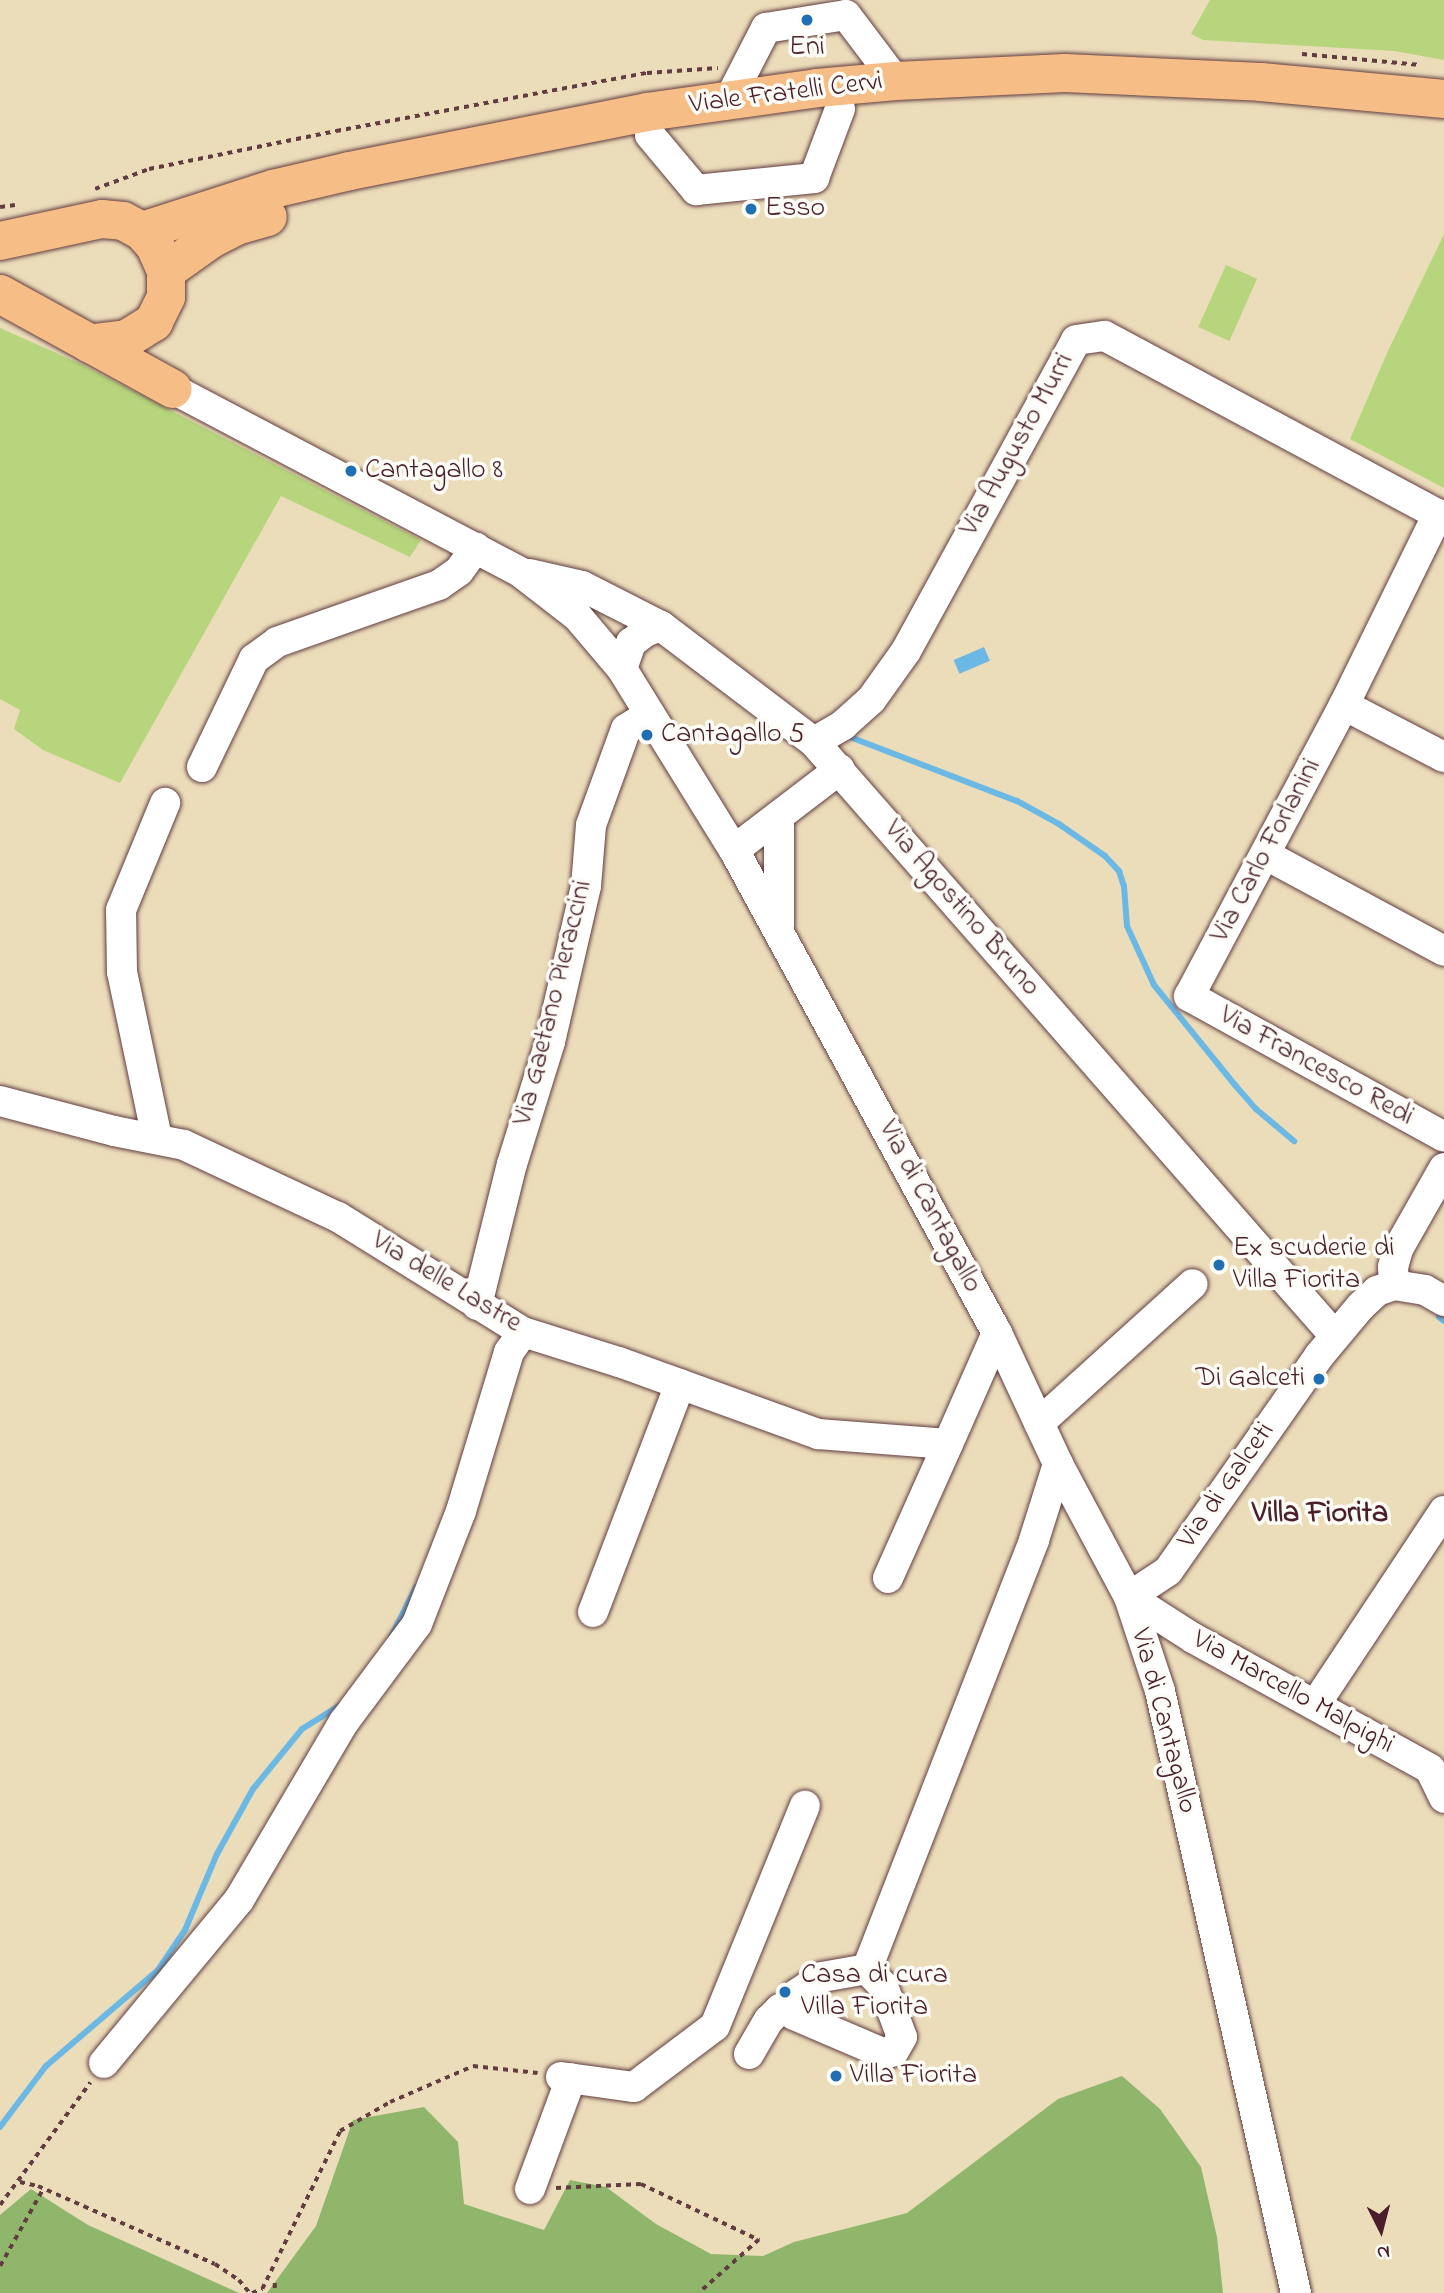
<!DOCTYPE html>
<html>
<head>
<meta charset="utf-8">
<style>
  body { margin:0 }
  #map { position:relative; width:1444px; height:2293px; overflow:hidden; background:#ecddba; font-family:"Indie Flower",sans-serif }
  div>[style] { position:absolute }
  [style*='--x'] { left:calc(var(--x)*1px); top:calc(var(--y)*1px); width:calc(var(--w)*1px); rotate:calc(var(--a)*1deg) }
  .green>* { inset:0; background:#b6d57c; transform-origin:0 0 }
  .forest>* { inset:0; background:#90b66c }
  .water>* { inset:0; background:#6bb8e5; transform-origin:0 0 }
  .stream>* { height:6px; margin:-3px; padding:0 3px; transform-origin:3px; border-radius:3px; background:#6bb8e5 }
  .path>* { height:3.5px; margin-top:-1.75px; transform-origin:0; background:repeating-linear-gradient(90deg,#623c40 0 5px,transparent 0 10px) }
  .roads { filter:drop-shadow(0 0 2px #623c40) drop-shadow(0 0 2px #623c40) }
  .minor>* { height:30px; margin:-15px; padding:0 15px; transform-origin:15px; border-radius:15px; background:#fff }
  .major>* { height:38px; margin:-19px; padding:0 19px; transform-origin:19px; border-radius:19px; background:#f6be86 }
  .dots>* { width:19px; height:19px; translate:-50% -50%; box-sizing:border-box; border:4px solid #fdfcf7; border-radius:50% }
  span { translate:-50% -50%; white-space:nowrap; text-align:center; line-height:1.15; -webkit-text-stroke:7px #fdfcf7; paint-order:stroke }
  .poi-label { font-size:28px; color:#4a1f2b }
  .left { translate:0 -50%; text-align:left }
  .right { translate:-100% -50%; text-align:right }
  .street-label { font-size:28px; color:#4a1f2b }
  .neighbourhood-label { font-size:30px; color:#4a1f2b; font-weight:700 }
  .north { position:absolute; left:1346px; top:2195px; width:70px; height:70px; -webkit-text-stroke:5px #fdfcf7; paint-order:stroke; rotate:174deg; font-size:19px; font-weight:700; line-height:28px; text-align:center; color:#4a1f2b }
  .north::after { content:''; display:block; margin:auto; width:24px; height:32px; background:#4a1f2b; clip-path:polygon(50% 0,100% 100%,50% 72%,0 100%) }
</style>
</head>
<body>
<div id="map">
  <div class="green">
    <div style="clip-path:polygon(1210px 0,1444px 0,1444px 60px,1394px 51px,1203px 40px,1191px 34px)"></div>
    <div style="clip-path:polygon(1444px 234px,1444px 488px,1350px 439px,1388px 351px)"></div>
    <div style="left:1226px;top:265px;width:34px;height:68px;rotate:24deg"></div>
    <div style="clip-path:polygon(0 328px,81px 364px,421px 540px,410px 557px,281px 496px,120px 783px,43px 750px,14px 729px,20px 710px,0 699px)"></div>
  </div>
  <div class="forest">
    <div style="clip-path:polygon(1122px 2076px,1160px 2109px,1201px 2167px,1217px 2237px,1223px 2293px,267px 2293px,316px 2226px,353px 2120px,424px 2107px,458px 2142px,464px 2204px,544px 2230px,570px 2180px,606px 2187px,656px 2224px,711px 2254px,763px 2256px,794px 2242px,907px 2213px,1058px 2099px)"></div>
    <div style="clip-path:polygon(31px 2189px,88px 2225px,239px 2293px,0 2293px,0 2215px)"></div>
  </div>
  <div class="water">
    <div style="left:984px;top:647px;width:15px;height:33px;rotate:67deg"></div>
  </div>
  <div class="stream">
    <div style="--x:850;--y:737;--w:179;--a:21"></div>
    <div style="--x:1017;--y:801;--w:48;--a:28.7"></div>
    <div style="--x:1059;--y:824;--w:56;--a:34.8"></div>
    <div style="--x:1105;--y:856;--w:21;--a:47"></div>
    <div style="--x:1119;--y:871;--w:16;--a:72"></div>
    <div style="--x:1124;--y:886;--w:40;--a:85.7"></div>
    <div style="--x:1127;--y:926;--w:65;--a:65.4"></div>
    <div style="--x:1154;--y:985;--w:129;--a:51"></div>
    <div style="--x:1235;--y:1085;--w:32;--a:49"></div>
    <div style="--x:1256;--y:1109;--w:50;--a:40.1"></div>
    <div style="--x:1439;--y:1317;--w:6;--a:39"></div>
    <div style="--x:391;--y:1637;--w:56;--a:-63.4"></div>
    <div style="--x:0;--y:2127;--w:76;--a:-53"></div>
    <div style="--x:46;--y:2066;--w:148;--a:-40.6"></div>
    <div style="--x:158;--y:1970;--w:48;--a:-56"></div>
    <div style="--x:185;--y:1930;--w:82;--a:-67.2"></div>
    <div style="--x:217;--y:1854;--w:74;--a:-61"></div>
    <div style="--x:253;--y:1789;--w:77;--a:-50.8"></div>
    <div style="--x:302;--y:1729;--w:47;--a:-32"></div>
  </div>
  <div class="path">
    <div style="--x:1302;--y:54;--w:119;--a:5.3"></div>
    <div style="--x:95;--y:189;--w:58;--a:-20.3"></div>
    <div style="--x:149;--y:169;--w:191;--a:-11.5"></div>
    <div style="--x:336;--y:131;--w:316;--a:-10.6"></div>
    <div style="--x:647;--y:73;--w:71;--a:-4"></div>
    <div style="--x:0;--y:207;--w:15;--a:-8"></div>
    <div style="--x:20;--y:2182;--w:18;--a:13"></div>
    <div style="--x:38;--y:2186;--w:193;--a:23.8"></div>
    <div style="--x:215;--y:2264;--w:29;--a:34"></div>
    <div style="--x:239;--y:2280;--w:17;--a:50"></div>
    <div style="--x:556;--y:2188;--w:85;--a:-2.7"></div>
    <div style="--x:641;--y:2184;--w:131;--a:25.4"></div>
    <div style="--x:759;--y:2240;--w:80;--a:138.5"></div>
    <div style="--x:0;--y:2205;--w:152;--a:-53.6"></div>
    <div style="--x:0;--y:2266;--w:88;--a:-60.8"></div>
    <div style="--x:275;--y:2283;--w:10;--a:90"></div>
    <div style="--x:252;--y:2293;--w:11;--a:-22"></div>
    <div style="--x:262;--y:2289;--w:176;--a:-63.7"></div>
    <div style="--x:340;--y:2131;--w:58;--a:-30.1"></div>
    <div style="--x:390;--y:2102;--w:90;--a:-23.4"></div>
    <div style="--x:473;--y:2066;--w:65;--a:6.1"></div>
  </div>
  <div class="roads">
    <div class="minor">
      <div style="--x:730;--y:98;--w:79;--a:-62.8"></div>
      <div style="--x:766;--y:28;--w:81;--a:-9.2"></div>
      <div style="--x:846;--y:15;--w:83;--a:52.9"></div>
      <div style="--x:650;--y:135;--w:72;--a:50.1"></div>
      <div style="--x:696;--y:190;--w:119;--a:-5.8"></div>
      <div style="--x:814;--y:178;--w:74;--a:-69.4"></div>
      <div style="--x:173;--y:389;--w:392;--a:27.8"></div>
      <div style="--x:520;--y:572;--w:73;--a:37.8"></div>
      <div style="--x:578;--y:617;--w:68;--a:49.8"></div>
      <div style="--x:622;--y:669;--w:213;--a:58.3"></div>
      <div style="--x:734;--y:850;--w:550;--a:61.43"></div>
      <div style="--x:997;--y:1333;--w:145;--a:65"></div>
      <div style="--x:1058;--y:1464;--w:151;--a:61.9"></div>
      <div style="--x:1129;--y:1597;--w:99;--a:71.7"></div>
      <div style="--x:1160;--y:1691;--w:617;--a:77.27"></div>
      <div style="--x:1438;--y:514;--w:213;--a:116.2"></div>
      <div style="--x:1344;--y:705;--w:330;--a:118"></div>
      <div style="--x:1189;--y:996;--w:291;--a:28.9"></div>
      <div style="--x:530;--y:574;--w:53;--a:13"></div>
      <div style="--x:582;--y:586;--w:89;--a:26.9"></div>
      <div style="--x:661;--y:626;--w:192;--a:37.2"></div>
      <div style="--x:814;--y:742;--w:789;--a:48.75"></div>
      <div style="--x:622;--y:669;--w:28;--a:-71"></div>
      <div style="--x:631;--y:643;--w:18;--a:-38"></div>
      <div style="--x:645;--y:632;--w:17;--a:-21"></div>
      <div style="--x:1344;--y:705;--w:113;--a:27.5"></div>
      <div style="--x:814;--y:742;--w:34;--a:-30"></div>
      <div style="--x:843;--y:725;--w:38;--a:-42"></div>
      <div style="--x:871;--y:700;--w:60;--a:-54.5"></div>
      <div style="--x:906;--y:651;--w:354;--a:-61.3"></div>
      <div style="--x:1076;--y:340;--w:29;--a:-8"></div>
      <div style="--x:1105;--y:336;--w:385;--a:28.2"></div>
      <div style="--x:202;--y:767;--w:120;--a:-64.3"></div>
      <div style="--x:254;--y:659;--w:29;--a:-36"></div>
      <div style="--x:277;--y:642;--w:172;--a:-19.4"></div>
      <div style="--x:439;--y:585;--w:24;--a:-35"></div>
      <div style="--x:459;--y:571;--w:29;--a:-54"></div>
      <div style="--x:734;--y:850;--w:133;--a:-37.4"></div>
      <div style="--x:1266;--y:855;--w:202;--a:28.3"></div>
      <div style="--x:779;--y:926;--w:108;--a:-90"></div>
      <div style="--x:0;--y:1101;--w:118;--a:14.7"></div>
      <div style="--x:114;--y:1131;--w:71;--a:11.3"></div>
      <div style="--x:184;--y:1145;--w:170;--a:25.1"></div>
      <div style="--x:338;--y:1217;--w:218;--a:31.9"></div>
      <div style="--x:523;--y:1332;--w:101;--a:17.4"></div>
      <div style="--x:619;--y:1362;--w:212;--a:19.9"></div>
      <div style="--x:818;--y:1434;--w:130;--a:4.4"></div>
      <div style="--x:948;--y:1444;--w:121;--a:-66.2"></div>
      <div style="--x:157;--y:1138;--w:170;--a:-101.9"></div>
      <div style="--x:122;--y:972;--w:62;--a:-90.9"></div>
      <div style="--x:121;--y:910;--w:116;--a:-67.6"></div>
      <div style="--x:1394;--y:1285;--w:18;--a:-93"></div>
      <div style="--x:1393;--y:1267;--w:19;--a:-74"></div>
      <div style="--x:1398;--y:1249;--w:93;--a:-60.4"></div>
      <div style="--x:477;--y:1305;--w:145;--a:-76.1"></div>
      <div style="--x:512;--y:1164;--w:128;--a:-72.7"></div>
      <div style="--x:550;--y:1042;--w:160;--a:-77"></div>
      <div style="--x:586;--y:886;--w:61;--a:-85.3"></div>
      <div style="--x:591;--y:825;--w:102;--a:-70"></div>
      <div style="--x:626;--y:729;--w:28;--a:-32"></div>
      <div style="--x:1039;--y:1423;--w:207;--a:-42.1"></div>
      <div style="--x:888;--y:1578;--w:147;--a:-65.9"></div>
      <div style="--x:1129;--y:1597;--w:47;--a:-33.7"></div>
      <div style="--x:1168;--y:1571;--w:263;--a:-54.9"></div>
      <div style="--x:1319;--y:1356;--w:65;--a:-50"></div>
      <div style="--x:1361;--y:1306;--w:22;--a:-43"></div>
      <div style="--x:1377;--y:1291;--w:18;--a:-19"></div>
      <div style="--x:1394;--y:1285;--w:31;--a:9"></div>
      <div style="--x:1425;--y:1290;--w:22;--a:30"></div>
      <div style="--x:1129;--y:1597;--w:76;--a:32.6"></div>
      <div style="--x:1193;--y:1638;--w:271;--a:28.9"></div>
      <div style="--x:1430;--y:1769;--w:32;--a:64"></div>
      <div style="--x:593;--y:1612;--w:244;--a:-69.1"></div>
      <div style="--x:1315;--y:1705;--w:233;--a:-56.4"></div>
      <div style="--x:867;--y:1969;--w:460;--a:-68.7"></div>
      <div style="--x:1034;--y:1540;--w:80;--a:-72.5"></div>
      <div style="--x:867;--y:1969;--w:23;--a:47"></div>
      <div style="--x:883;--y:1986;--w:54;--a:69.6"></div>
      <div style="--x:902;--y:2037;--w:16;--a:120"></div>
      <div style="--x:894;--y:2051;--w:9;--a:162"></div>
      <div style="--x:885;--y:2054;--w:99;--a:-156.8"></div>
      <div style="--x:794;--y:2015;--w:19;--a:-90"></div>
      <div style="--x:794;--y:1996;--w:34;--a:-34"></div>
      <div style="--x:822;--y:1977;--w:46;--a:-10.1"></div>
      <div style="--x:749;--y:2054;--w:39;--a:-60"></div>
      <div style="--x:769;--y:2020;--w:16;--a:-45"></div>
      <div style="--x:780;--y:2009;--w:13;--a:-4"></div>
      <div style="--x:104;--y:2063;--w:212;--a:-50.4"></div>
      <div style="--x:239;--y:1900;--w:207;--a:-59.5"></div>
      <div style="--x:344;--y:1722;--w:122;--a:-53.3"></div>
      <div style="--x:417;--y:1624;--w:121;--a:-68.7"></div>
      <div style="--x:461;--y:1511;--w:166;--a:-73.2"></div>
      <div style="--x:509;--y:1352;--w:24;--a:-55"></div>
      <div style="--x:561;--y:2077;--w:74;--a:7.8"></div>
      <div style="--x:634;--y:2087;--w:101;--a:-37"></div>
      <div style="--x:715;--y:2026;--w:238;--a:-67.8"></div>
      <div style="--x:530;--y:2189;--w:118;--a:-69.7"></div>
    </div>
    <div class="major">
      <div style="--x:142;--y:231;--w:138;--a:-17.8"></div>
      <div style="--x:273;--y:189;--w:79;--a:-13.2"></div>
      <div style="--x:350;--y:171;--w:303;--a:-11.2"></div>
      <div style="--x:647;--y:112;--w:172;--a:-8"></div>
      <div style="--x:817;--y:88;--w:79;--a:-5.1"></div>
      <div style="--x:896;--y:81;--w:169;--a:-2.7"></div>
      <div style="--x:1065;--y:73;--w:196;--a:2.6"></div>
      <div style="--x:1261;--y:82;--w:184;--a:5.3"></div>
      <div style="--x:0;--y:241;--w:104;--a:-12.2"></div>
      <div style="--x:102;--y:219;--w:21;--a:5"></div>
      <div style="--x:123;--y:221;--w:21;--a:28"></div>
      <div style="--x:142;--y:231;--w:20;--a:49"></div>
      <div style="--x:155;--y:246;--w:27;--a:66"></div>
      <div style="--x:166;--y:271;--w:26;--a:90"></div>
      <div style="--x:166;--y:297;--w:28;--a:116"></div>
      <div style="--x:154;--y:322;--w:32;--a:148"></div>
      <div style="--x:127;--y:339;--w:38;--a:173"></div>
      <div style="--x:166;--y:271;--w:55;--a:-35.4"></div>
      <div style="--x:211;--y:239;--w:28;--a:-27"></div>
      <div style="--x:236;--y:226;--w:33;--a:-16"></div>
      <div style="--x:0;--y:294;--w:197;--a:28.8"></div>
    </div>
  </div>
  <div class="dots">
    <div style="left:807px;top:20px;background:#1f6fb2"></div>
    <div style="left:751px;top:209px;background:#1f6fb2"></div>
    <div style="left:351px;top:471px;background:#1f6fb2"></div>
    <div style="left:647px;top:735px;background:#1f6fb2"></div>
    <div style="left:1219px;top:1265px;background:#1f6fb2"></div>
    <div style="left:1319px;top:1379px;background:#1f6fb2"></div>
    <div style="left:785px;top:1992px;background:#1f6fb2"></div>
    <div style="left:836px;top:2076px;background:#1f6fb2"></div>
  </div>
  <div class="poi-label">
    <span style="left:807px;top:48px">Eni</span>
    <span class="left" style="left:765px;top:209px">Esso</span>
    <span class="left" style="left:365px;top:471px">Cantagallo 8</span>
    <span class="left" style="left:661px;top:735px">Cantagallo 5</span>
    <span class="left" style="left:1233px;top:1265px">Ex scuderie di<br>Villa Fiorita</span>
    <span class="right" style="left:1305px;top:1379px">Di Galceti</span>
    <span class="left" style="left:801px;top:1992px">Casa di cura<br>Villa Fiorita</span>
    <span class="left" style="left:850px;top:2076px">Villa Fiorita</span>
  </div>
  <div class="street-label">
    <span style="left:786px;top:94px;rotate:-7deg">Viale Fratelli Cervi</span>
    <span style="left:1018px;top:445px;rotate:-61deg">Via Augusto Murri</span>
    <span style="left:1267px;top:851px;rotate:-62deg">Via Carlo Forlanini</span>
    <span style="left:961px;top:909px;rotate:49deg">Via Agostino Bruno</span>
    <span style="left:554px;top:1003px;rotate:-76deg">Via Gaetano Pieraccini</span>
    <span style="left:1316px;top:1067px;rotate:29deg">Via Francesco Redi</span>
    <span style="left:929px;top:1207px;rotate:62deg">Via di Cantagallo</span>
    <span style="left:446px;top:1283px;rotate:31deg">Via delle Lastre</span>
    <span style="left:1227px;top:1486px;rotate:-55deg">Via di Galceti</span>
    <span style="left:1293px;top:1693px;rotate:29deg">Via Marcello Malpighi</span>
    <span style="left:1163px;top:1721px;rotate:75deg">Via di Cantagallo</span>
  </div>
  <div class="neighbourhood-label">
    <span style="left:1320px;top:1514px">Villa Fiorita</span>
  </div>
  <div class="north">N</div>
</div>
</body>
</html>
